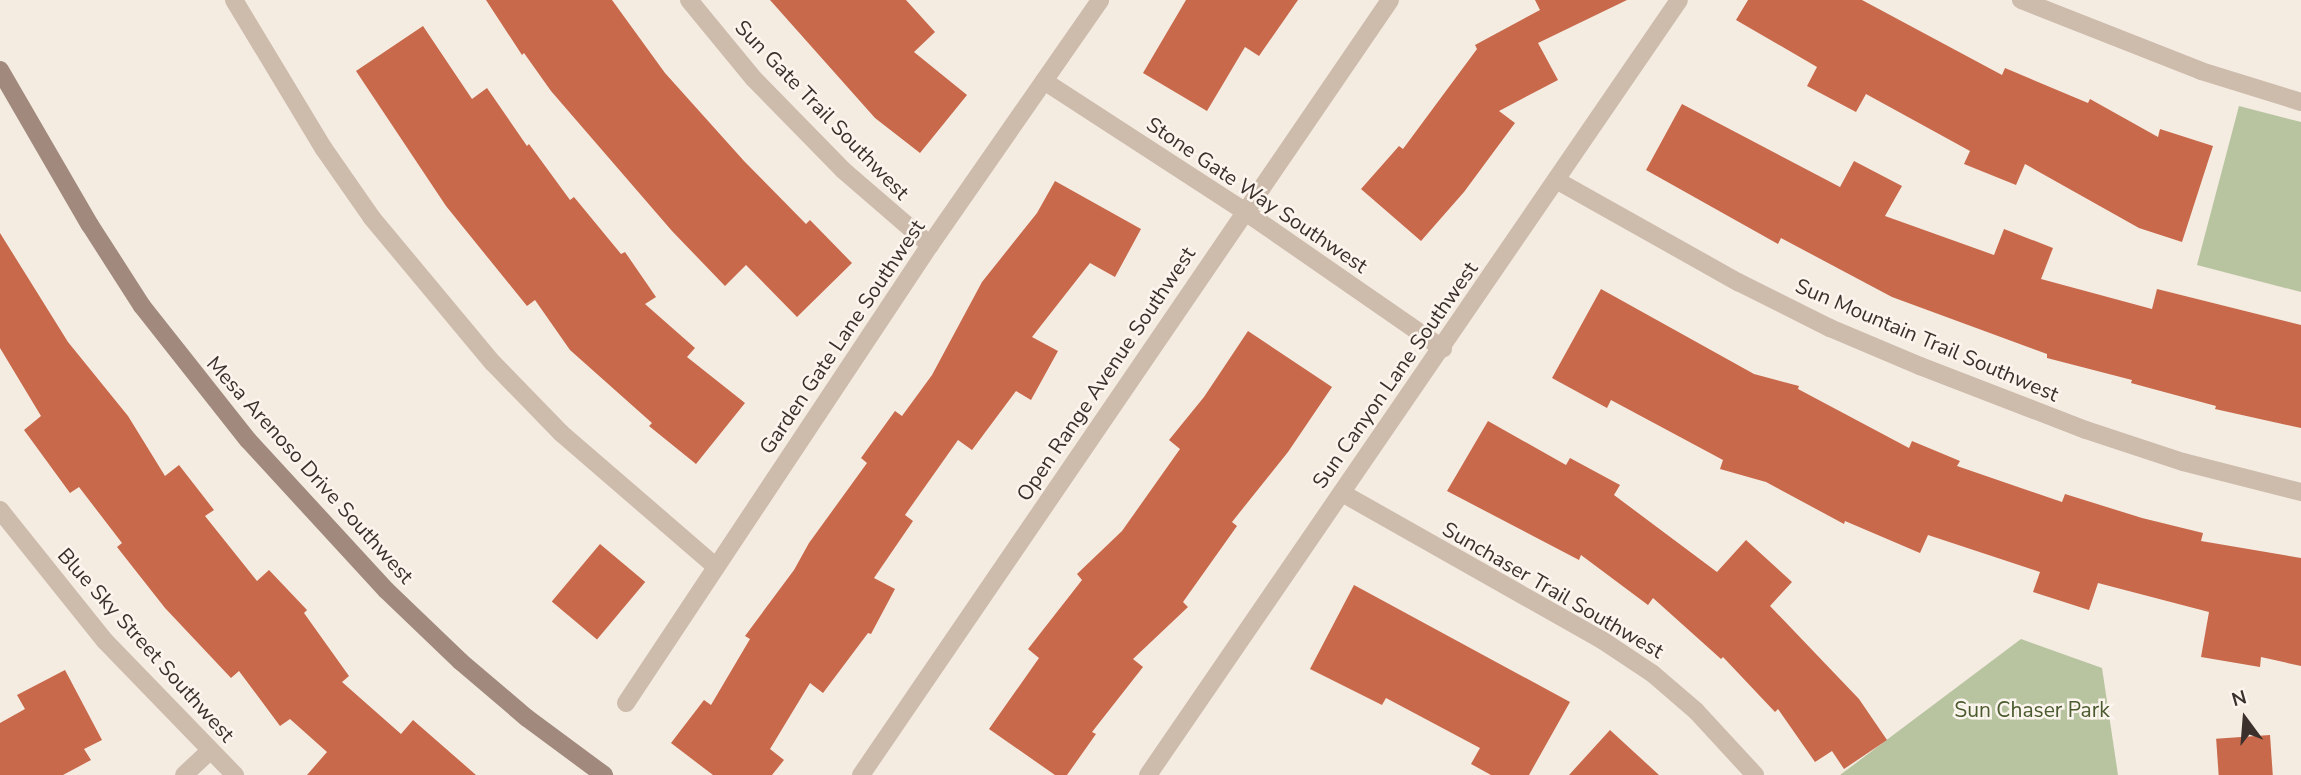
<!DOCTYPE html>
<html>
<head>
<meta charset="utf-8">
<style>
  body { margin:0 }
  #map { position:relative; width:2301px; height:775px; overflow:hidden; background:#f4ebe1; font-family:"Nunito Sans",sans-serif }
  div>[style] { position:absolute }
  [style*='--x'] { left:calc(var(--x)*1px); top:calc(var(--y)*1px); width:calc(var(--w)*1px); rotate:calc(var(--a)*1deg) }
  .green>* { inset:0; background:#b8c4a0 }
  .building>* { inset:0; background:#c8694b; transform-origin:0 0 }
  .street>* { height:18px; margin:-9px; padding:0 9px; transform-origin:9px; border-radius:9px; background:#cdbbac }
  .secondary>* { height:18px; margin:-9px; padding:0 9px; transform-origin:9px; border-radius:9px; background:#a18a7d }
  span { translate:-50% -50%; white-space:nowrap; text-align:center; line-height:1.15; -webkit-text-stroke:5px #fbf5ee; paint-order:stroke }
  .street-label { font-size:21px; color:#3b302b }
  .park-label { font-size:21px; color:#4a5a2e }
  .north { position:absolute; left:2210px; top:684px; width:70px; height:70px; -webkit-text-stroke:5px #fbf5ee; paint-order:stroke; rotate:344deg; font-size:19px; font-weight:700; line-height:28px; text-align:center; color:#3b302b }
  .north::after { content:''; display:block; margin:auto; width:24px; height:32px; background:#3b302b; clip-path:polygon(50% 0,100% 100%,50% 72%,0 100%) }
</style>
</head>
<body>
<div id="map">
  <div class="green">
    <div style="clip-path:polygon(2239px 106px,2301px 122px,2301px 292px,2197px 265px)"></div>
    <div style="clip-path:polygon(2021px 639px,2102px 668px,2118px 775px,1840px 775px)"></div>
  </div>
  <div class="building">
    <div style="clip-path:polygon(486px 0,612px 0,665px 73px,744px 161px,806px 224px,810px 220px,852px 263px,797px 317px,746px 265px,725px 286px,672px 231px,551px 91px,524px 53px,522px 55px)"></div>
    <div style="clip-path:polygon(770px 0,906px 0,935px 32px,914px 52px,967px 95px,920px 153px,875px 118px)"></div>
    <div style="clip-path:polygon(1186px 0,1298px 0,1259px 56px,1245px 47px,1207px 111px,1143px 73px)"></div>
    <div style="clip-path:polygon(1535px 0,1627px 0,1538px 43px,1558px 80px,1499px 111px,1515px 123px,1464px 192px,1421px 241px,1361px 189px,1399px 146px,1403px 149px,1477px 49px,1475px 45px,1540px 10px)"></div>
    <div style="clip-path:polygon(1748px 0,1862px 0,2002px 75px,2005px 68px,2088px 103px,2090px 99px,2158px 137px,2160px 129px,2213px 146px,2182px 242px,2139px 228px,2025px 164px,2016px 185px,1964px 164px,1970px 151px,1866px 94px,1856px 112px,1807px 86px,1817px 67px,1736px 20px)"></div>
    <div style="clip-path:polygon(423px 26px,472px 99px,487px 88px,527px 146px,529px 144px,570px 200px,574px 197px,621px 254px,625px 252px,656px 297px,645px 304px,695px 348px,687px 357px,745px 403px,696px 464px,649px 426px,652px 423px,570px 350px,535px 300px,527px 306px,446px 206px,356px 71px)"></div>
    <div style="clip-path:polygon(1682px 104px,1840px 187px,1854px 161px,1902px 186px,1885px 216px,1994px 255px,2004px 229px,2053px 248px,2041px 279px,2152px 309px,2157px 289px,2301px 325px,2301px 428px,2215px 409px,2216px 406px,2131px 383px,2132px 380px,2047px 358px,2047px 354px,1892px 297px,1781px 238px,1778px 244px,1646px 170px)"></div>
    <div style="clip-path:polygon(1055px 181px,1141px 229px,1115px 277px,1090px 263px,1032px 337px,1058px 351px,1031px 400px,1016px 391px,972px 450px,958px 440px,905px 515px,913px 521px,874px 578px,895px 589px,871px 634px,868px 633px,823px 693px,810px 683px,770px 749px,784px 760px,772px 775px,713px 775px,671px 743px,704px 700px,711px 705px,750px 639px,745px 636px,794px 570px,809px 543px,867px 463px,861px 458px,895px 411px,902px 416px,932px 375px,982px 282px,1037px 213px)"></div>
    <div style="clip-path:polygon(0 233px,68px 342px,128px 416px,165px 476px,179px 465px,214px 510px,205px 516px,257px 581px,269px 570px,307px 610px,304px 613px,349px 676px,342px 682px,401px 734px,413px 720px,476px 775px,307px 775px,327px 752px,290px 719px,280px 726px,239px 671px,231px 678px,165px 608px,117px 547px,122px 543px,79px 487px,70px 493px,24px 430px,41px 416px,0 348px)"></div>
    <div style="clip-path:polygon(1601px 289px,1754px 374px,1799px 386px,1798px 389px,1909px 448px,1912px 441px,1960px 461px,1957px 466px,2062px 502px,2065px 494px,2142px 518px,2203px 533px,2201px 541px,2301px 558px,2301px 666px,2261px 657px,2260px 667px,2201px 657px,2209px 612px,2098px 583px,2089px 610px,2033px 592px,2040px 572px,1928px 535px,1920px 553px,1845px 521px,1844px 524px,1766px 482px,1720px 469px,1723px 460px,1611px 400px,1607px 408px,1552px 378px)"></div>
    <div style="clip-path:polygon(1248px 331px,1332px 387px,1288px 452px,1232px 522px,1237px 526px,1183px 602px,1188px 607px,1133px 659px,1143px 667px,1092px 732px,1096px 734px,1067px 775px,1055px 775px,989px 729px,1039px 658px,1028px 649px,1082px 580px,1077px 574px,1122px 531px,1180px 449px,1169px 440px,1204px 397px)"></div>
    <div style="clip-path:polygon(1488px 421px,1566px 465px,1570px 458px,1620px 485px,1614px 495px,1717px 572px,1746px 540px,1792px 582px,1770px 606px,1859px 699px,1887px 740px,1844px 769px,1832px 751px,1815px 762px,1778px 709px,1775px 712px,1723px 657px,1721px 659px,1653px 598px,1648px 605px,1581px 555px,1579px 560px,1447px 491px)"></div>
    <div style="left:600px;top:544px;width:59px;height:75px;rotate:40deg"></div>
    <div style="clip-path:polygon(1354px 585px,1570px 702px,1529px 775px,1491px 775px,1471px 764px,1480px 748px,1386px 698px,1382px 705px,1310px 669px)"></div>
    <div style="clip-path:polygon(65px 670px,102px 740px,84px 749px,91px 760px,63px 775px,0 775px,0 723px,25px 709px,17px 695px)"></div>
    <div style="clip-path:polygon(1610px 730px,1659px 775px,1569px 775px)"></div>
    <div style="left:2270px;top:735px;width:40px;height:54px;rotate:86deg"></div>
  </div>
  <div class="street">
    <div style="--x:234;--y:0;--w:174;--a:58.9"></div>
    <div style="--x:324;--y:149;--w:84;--a:55.2"></div>
    <div style="--x:372;--y:218;--w:189;--a:50.2"></div>
    <div style="--x:493;--y:363;--w:98;--a:45.8"></div>
    <div style="--x:561;--y:433;--w:205;--a:40.8"></div>
    <div style="--x:689;--y:0;--w:102;--a:50.6"></div>
    <div style="--x:754;--y:79;--w:127;--a:45.6"></div>
    <div style="--x:843;--y:170;--w:115;--a:40.8"></div>
    <div style="--x:2021;--y:0;--w:193;--a:21.5"></div>
    <div style="--x:2201;--y:71;--w:105;--a:17.2"></div>
    <div style="--x:1044;--y:81;--w:239;--a:33"></div>
    <div style="--x:1244;--y:211;--w:242;--a:34.7"></div>
    <div style="--x:1556;--y:180;--w:209;--a:29.3"></div>
    <div style="--x:1738;--y:282;--w:103;--a:26.6"></div>
    <div style="--x:1830;--y:328;--w:98;--a:22.9"></div>
    <div style="--x:1920;--y:366;--w:178;--a:21.1"></div>
    <div style="--x:2086;--y:430;--w:102;--a:18.3"></div>
    <div style="--x:2183;--y:462;--w:122;--a:14.3"></div>
    <div style="--x:1342;--y:493;--w:299;--a:29.5"></div>
    <div style="--x:1602;--y:640;--w:61;--a:33.7"></div>
    <div style="--x:1653;--y:674;--w:57;--a:40.7"></div>
    <div style="--x:1696;--y:711;--w:87;--a:47.3"></div>
    <div style="--x:0;--y:510;--w:168;--a:51.3"></div>
    <div style="--x:105;--y:641;--w:187;--a:45.9"></div>
    <div style="--x:626;--y:703;--w:550;--a:-56.43"></div>
    <div style="--x:930;--y:245;--w:298;--a:-55.2"></div>
    <div style="--x:184;--y:775;--w:35;--a:-43"></div>
    <div style="--x:861;--y:775;--w:938;--a:-55.68"></div>
    <div style="--x:1148;--y:775;--w:939;--a:-55.58"></div>
  </div>
  <div class="secondary">
    <div style="--x:0;--y:70;--w:179;--a:59.9"></div>
    <div style="--x:90;--y:225;--w:96;--a:57.3"></div>
    <div style="--x:142;--y:306;--w:171;--a:51.7"></div>
    <div style="--x:248;--y:440;--w:204;--a:47.4"></div>
    <div style="--x:386;--y:590;--w:103;--a:43.8"></div>
    <div style="--x:460;--y:661;--w:88;--a:40.4"></div>
    <div style="--x:527;--y:718;--w:96;--a:36.5"></div>
  </div>
  <div class="street-label">
    <span style="left:822px;top:110px;rotate:46deg">Sun Gate Trail Southwest</span>
    <span style="left:1257px;top:195px;rotate:34deg">Stone Gate Way Southwest</span>
    <span style="left:842px;top:337px;rotate:-56deg">Garden Gate Lane Southwest</span>
    <span style="left:1927px;top:340px;rotate:23deg">Sun Mountain Trail Southwest</span>
    <span style="left:1106px;top:374px;rotate:-56deg">Open Range Avenue Southwest</span>
    <span style="left:1395px;top:375px;rotate:-55deg">Sun Canyon Lane Southwest</span>
    <span style="left:310px;top:470px;rotate:48deg">Mesa Arenoso Drive Southwest</span>
    <span style="left:1553px;top:590px;rotate:30deg">Sunchaser Trail Southwest</span>
    <span style="left:146px;top:645px;rotate:48deg">Blue Sky Street Southwest</span>
  </div>
  <div class="park-label">
    <span style="left:2032px;top:710px">Sun Chaser Park</span>
  </div>
  <div class="north">N</div>
</div>
</body>
</html>
